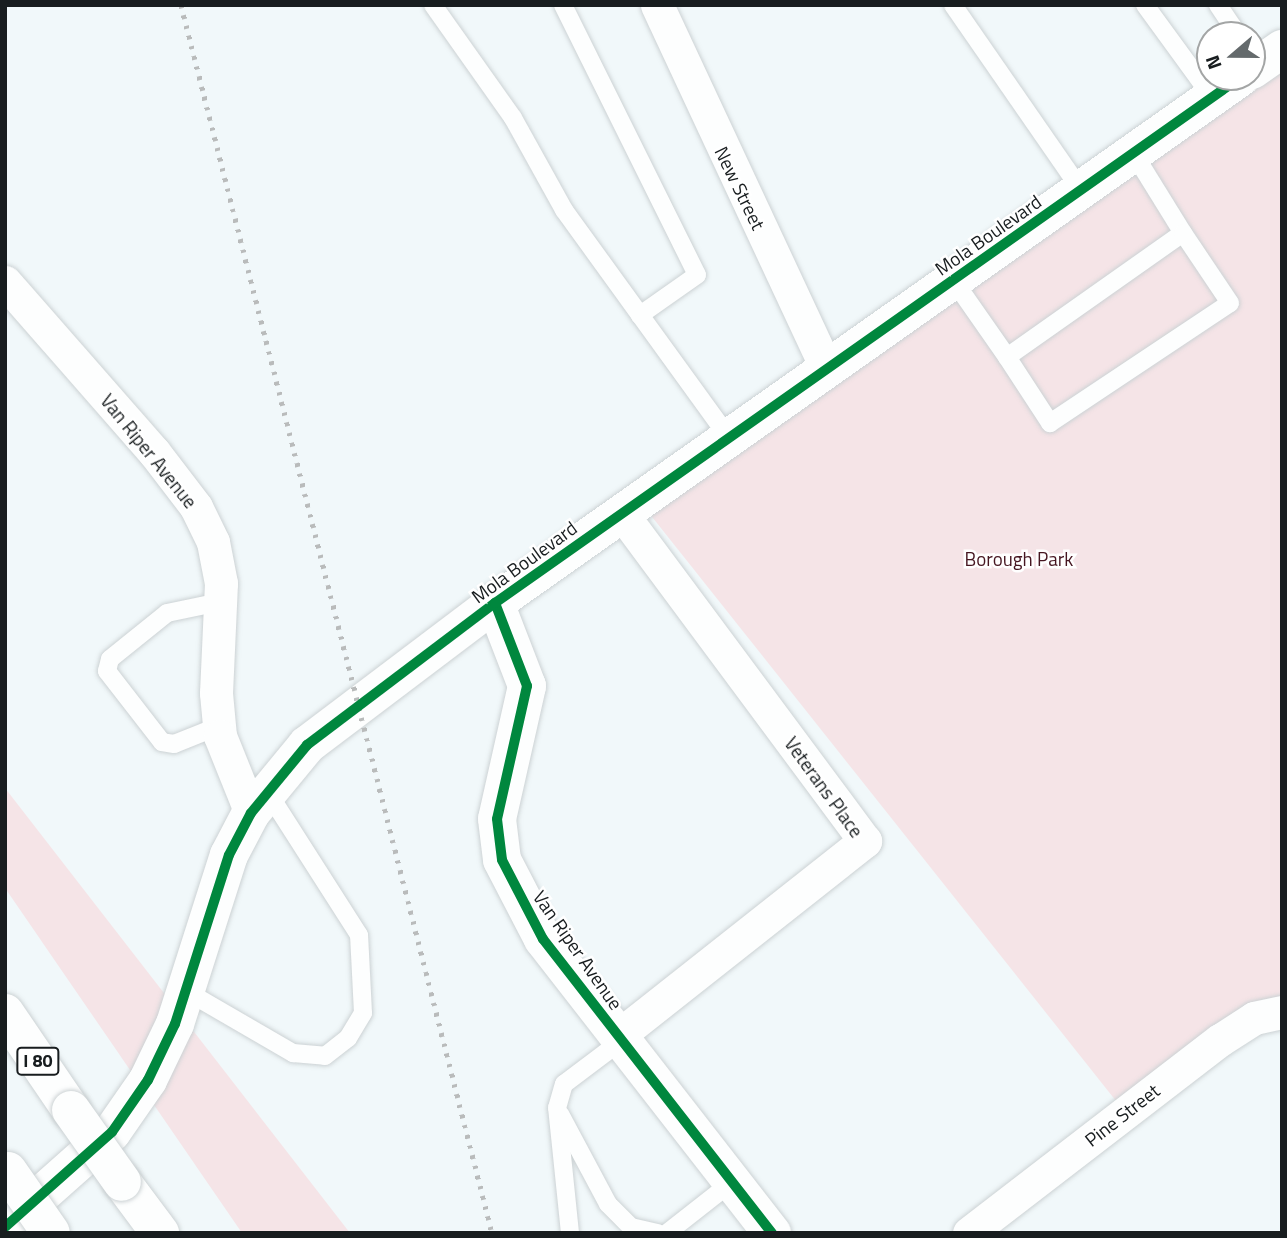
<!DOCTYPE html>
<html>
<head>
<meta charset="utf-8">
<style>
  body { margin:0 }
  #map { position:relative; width:1287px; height:1238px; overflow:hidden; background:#f1f8fa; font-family:"Titillium Web",sans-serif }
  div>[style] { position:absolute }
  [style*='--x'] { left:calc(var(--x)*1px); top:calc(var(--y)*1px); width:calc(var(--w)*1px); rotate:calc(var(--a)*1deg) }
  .green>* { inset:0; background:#f5e4e7 }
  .roads { filter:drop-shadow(0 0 2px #ccd2d4) drop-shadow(0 0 2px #ccd2d4) }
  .service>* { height:18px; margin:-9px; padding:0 9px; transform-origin:9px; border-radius:9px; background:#fdfefe }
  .minor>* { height:33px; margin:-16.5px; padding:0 16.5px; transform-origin:16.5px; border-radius:16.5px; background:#fdfefe }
  .tertiary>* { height:38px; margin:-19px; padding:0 19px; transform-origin:19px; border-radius:19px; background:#fdfefe }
  .motorway>* { height:38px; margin:-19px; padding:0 19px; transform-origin:19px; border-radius:19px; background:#fdfefe }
  .rail>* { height:5px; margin-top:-2.5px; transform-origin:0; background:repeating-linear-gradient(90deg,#b9bbbb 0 3.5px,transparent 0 10.5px) }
  .bridges { filter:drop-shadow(0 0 2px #ccd2d4) drop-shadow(0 0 2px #ccd2d4) }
  .motorway-bridge>* { height:38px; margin:-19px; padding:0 19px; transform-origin:19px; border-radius:19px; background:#fdfefe }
  .cycleway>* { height:10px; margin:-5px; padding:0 5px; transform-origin:5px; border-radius:5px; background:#00873e }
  span { translate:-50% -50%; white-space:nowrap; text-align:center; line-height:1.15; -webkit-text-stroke:5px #fff; paint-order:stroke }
  .shield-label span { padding:2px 5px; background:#fff; border:2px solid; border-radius:5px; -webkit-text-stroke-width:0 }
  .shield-label { font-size:18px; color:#181d1f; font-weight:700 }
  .street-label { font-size:19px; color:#181d1f }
  .park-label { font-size:19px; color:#461621 }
  .frame { position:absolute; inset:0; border:7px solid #181d1f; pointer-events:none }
  .north { position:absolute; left:1196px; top:21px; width:70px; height:70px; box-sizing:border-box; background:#fff; border:2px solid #a3a5a5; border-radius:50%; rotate:250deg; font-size:19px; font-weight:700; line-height:28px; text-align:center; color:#181d1f }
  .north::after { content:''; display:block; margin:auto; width:24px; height:32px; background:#646a6c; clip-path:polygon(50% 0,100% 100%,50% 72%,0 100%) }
</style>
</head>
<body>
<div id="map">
  <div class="green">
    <div style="clip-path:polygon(1282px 51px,1282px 1015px,1124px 1111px,641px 503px)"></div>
    <div style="clip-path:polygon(5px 788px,350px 1233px,242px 1233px,5px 888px)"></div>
  </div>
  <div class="roads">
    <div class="service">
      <div style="--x:433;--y:5;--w:138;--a:54.7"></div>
      <div style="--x:513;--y:118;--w:105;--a:61"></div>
      <div style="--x:564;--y:210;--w:281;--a:54.1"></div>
      <div style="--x:563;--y:5;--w:301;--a:63.6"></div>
      <div style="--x:697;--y:275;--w:70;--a:144.9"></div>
      <div style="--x:953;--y:5;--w:225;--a:55.3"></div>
      <div style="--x:1145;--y:5;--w:114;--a:53.9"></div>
      <div style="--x:1218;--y:5;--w:36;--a:56"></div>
      <div style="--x:954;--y:281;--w:93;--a:55.1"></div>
      <div style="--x:1007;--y:357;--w:215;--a:-35.2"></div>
      <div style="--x:1183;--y:233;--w:93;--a:-121.8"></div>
      <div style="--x:1007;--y:357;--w:79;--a:56.9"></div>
      <div style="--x:1050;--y:423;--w:216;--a:-33.7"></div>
      <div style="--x:1230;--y:303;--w:84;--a:-123.9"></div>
      <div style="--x:219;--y:726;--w:48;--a:158.2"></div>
      <div style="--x:174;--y:744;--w:12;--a:-171"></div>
      <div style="--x:162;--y:742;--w:90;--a:-127.8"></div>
      <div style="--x:107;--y:671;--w:12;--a:-76"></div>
      <div style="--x:110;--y:659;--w:73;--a:-38.9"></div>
      <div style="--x:167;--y:613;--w:54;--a:-11.7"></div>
      <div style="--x:186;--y:991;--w:124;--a:30.1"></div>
      <div style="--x:293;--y:1053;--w:32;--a:5"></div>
      <div style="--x:325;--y:1056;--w:29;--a:-38"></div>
      <div style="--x:348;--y:1038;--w:29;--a:-59"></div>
      <div style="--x:363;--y:1013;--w:78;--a:-92.9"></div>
      <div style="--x:359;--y:935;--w:171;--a:-122.6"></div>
      <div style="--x:560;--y:1114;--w:102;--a:61.9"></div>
      <div style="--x:608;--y:1204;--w:33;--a:45"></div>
      <div style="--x:631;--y:1227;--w:28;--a:13"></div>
      <div style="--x:570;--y:1233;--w:126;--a:-95.9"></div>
      <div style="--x:557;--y:1108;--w:25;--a:-74"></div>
      <div style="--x:564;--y:1084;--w:71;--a:-37"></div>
      <div style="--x:667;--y:1233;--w:83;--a:-38.1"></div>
    </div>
    <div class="minor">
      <div style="--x:657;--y:5;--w:402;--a:65"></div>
      <div style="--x:5;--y:282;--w:226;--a:48.8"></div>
      <div style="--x:154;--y:452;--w:69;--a:52.6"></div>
      <div style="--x:196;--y:507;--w:39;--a:64"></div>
      <div style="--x:213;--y:542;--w:42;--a:79"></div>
      <div style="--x:221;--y:583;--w:110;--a:92.6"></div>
      <div style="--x:216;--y:693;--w:43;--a:84.7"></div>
      <div style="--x:220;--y:736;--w:83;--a:68.1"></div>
      <div style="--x:618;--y:1036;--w:315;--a:-38.3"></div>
      <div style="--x:865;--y:841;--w:407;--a:-126.6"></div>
      <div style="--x:969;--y:1233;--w:317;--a:-37.6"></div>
      <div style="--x:1220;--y:1040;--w:40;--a:-32.9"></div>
      <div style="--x:1254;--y:1018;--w:29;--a:-12"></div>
    </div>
    <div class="tertiary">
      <div style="--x:1252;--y:70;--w:37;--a:-35"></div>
      <div style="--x:495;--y:603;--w:89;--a:68.9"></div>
      <div style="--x:527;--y:686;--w:136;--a:102.7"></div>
      <div style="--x:497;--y:819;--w:41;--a:83"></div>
      <div style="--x:502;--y:860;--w:89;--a:62.6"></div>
      <div style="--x:543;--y:939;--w:373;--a:52.1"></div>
      <div style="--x:5;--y:1227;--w:143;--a:-41.6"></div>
      <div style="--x:112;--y:1132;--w:63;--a:-55.3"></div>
      <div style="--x:148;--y:1080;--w:62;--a:-64.3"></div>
      <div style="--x:175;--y:1024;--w:177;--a:-72.3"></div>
      <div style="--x:229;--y:855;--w:47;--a:-62.4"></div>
      <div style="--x:251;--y:813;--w:88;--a:-50.5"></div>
      <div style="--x:307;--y:745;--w:236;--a:-37.1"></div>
      <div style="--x:495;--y:603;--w:913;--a:-35.19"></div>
    </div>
    <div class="motorway">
      <div style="--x:5;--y:1013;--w:117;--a:55.8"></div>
      <div style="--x:122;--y:1182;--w:64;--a:53.3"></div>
    </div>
  </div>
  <div class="rail">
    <div style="--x:181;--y:5;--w:1267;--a:75.79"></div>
  </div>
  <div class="bridges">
    <div class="motorway-bridge">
      <div style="--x:71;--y:1110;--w:88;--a:54.7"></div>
      <div style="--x:8;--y:1171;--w:75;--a:55.3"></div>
    </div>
  </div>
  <div class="cycleway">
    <div style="--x:495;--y:603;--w:89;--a:68.9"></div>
    <div style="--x:527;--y:686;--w:136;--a:102.7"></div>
    <div style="--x:497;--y:819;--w:41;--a:83"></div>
    <div style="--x:502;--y:860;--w:89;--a:62.6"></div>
    <div style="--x:543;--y:939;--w:373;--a:52.1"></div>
    <div style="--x:5;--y:1227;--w:143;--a:-41.6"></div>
    <div style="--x:112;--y:1132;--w:63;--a:-55.3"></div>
    <div style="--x:148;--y:1080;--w:62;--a:-64.3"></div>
    <div style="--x:175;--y:1024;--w:177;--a:-72.3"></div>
    <div style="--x:229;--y:855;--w:47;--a:-62.4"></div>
    <div style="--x:251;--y:813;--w:88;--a:-50.5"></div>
    <div style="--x:307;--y:745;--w:236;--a:-37.1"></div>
    <div style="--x:495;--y:603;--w:913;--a:-35.19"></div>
  </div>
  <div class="shield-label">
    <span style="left:38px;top:1061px">I 80</span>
  </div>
  <div class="street-label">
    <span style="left:740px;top:188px;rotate:64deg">New Street</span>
    <span style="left:988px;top:235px;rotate:-35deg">Mola Boulevard</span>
    <span style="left:149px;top:451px;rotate:51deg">Van Riper Avenue</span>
    <span style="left:524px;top:562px;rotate:-36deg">Mola Boulevard</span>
    <span style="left:824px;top:787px;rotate:54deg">Veterans Place</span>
    <span style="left:578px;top:950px;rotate:55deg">Van Riper Avenue</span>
    <span style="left:1122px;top:1115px;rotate:-38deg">Pine Street</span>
  </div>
  <div class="park-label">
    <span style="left:1019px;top:559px">Borough Park</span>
  </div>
  <div class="frame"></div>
  <div class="north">N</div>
</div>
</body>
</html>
